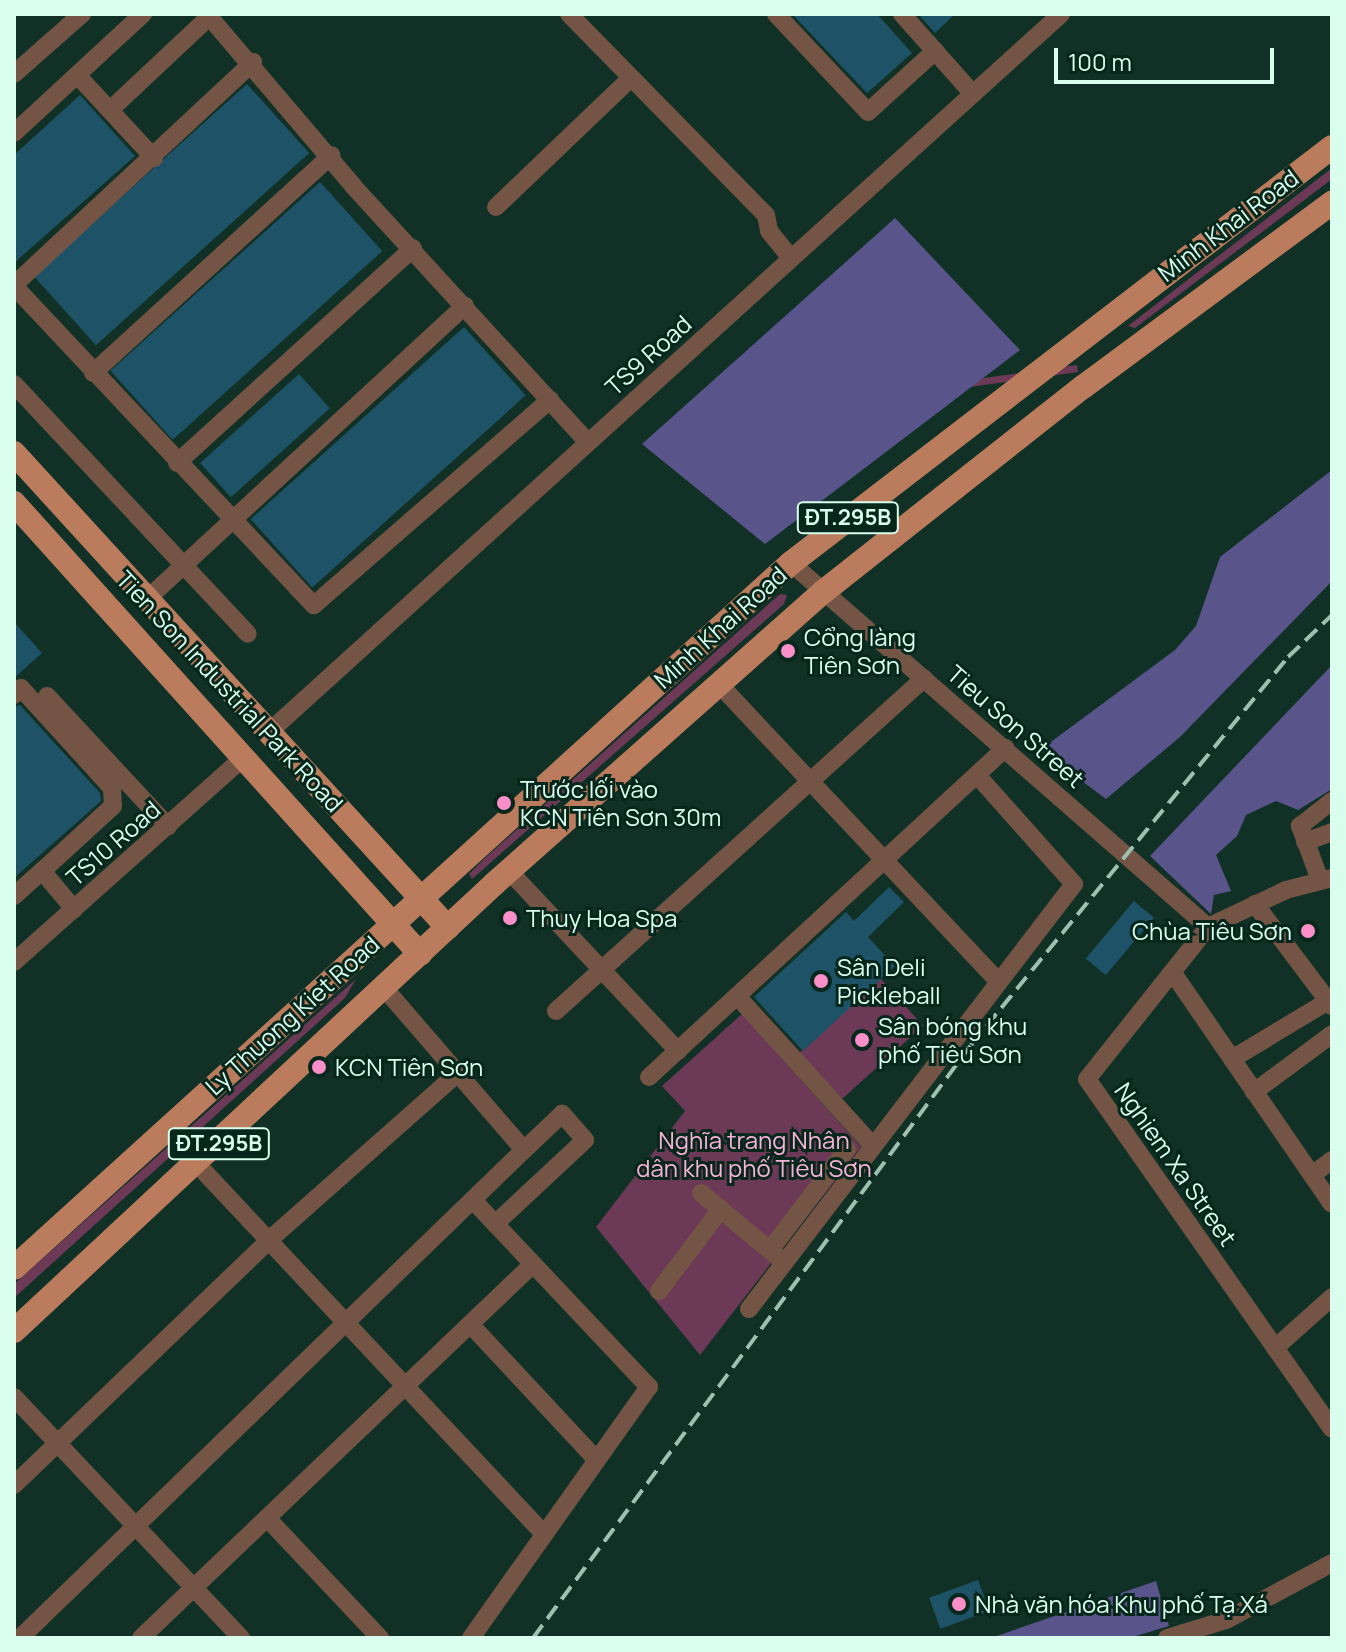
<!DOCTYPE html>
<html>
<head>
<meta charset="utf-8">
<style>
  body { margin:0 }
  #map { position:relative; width:1346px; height:1652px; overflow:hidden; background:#123126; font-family:Manrope,sans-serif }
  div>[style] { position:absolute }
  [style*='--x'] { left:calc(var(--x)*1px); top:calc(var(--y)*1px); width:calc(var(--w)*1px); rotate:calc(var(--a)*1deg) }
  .green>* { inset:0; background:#6c3a56; transform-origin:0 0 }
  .water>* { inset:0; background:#59548a }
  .building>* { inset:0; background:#1e5367; transform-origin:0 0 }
  .minor>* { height:18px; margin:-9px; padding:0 9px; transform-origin:9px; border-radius:9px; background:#735445 }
  .major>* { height:24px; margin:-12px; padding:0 12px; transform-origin:12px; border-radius:12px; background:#bb7c5d }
  .rail>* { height:4px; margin-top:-2px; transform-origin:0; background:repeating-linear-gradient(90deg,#9dc0b1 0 16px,transparent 0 24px) }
  .dots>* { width:22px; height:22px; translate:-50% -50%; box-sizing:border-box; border:4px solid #07271c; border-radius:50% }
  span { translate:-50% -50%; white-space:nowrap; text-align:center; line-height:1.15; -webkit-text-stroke:6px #07271c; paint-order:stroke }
  .shield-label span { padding:2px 6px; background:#07271c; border:2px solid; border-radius:6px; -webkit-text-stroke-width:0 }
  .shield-label { font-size:22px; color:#dafeee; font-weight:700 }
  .street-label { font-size:24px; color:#dafeee }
  .poi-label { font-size:24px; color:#dafeee }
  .left { translate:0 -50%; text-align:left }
  .right { translate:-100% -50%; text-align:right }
  .park-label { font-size:24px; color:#f8b2d7 }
  .frame { position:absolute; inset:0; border:16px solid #dafeee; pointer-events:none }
  .scale { position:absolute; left:1054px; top:48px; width:220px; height:36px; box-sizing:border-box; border:4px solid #dafeee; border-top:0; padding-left:10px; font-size:24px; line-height:28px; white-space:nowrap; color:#dafeee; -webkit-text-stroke:6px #07271c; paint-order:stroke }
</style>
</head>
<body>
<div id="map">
  <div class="green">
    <div style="clip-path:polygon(1332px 168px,1332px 179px,1135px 328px,1128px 326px)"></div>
    <div style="left:1077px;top:365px;width:7px;height:326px;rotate:82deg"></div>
    <div style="clip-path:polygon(780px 594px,787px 595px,784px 604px,472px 879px,469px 874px,484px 859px)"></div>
    <div style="clip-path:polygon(356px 979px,345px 998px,14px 1298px,14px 1284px)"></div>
    <div style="left:881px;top:979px;width:63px;height:110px;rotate:48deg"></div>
    <div style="clip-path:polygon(742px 1014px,861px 1147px,700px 1355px,596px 1227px,685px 1111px,662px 1086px)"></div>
  </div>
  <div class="water">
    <div style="clip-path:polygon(895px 218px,1020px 350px,765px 544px,642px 444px)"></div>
    <div style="clip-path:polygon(1332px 470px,1332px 581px,1180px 737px,1106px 799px,1040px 750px,1175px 650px,1196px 626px,1220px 557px)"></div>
    <div style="clip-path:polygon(1332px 665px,1332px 789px,1298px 810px,1276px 801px,1246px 815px,1237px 836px,1216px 855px,1231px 891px,1214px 895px,1211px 914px,1150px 856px)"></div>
    <div style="clip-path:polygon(1156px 1581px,1169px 1626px,1129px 1638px,991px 1638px)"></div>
  </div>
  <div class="building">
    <div style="clip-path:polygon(792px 14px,877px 14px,912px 53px,867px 93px)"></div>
    <div style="clip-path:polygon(918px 14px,955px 14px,935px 33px)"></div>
    <div style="left:247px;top:84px;width:93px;height:287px;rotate:48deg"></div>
    <div style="clip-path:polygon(80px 95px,135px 156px,14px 263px,14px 155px)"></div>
    <div style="left:320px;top:182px;width:93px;height:282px;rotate:48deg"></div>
    <div style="left:464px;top:327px;width:92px;height:287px;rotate:48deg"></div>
    <div style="left:299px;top:374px;width:46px;height:133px;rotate:48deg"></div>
    <div style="clip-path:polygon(14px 622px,42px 653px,14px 678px)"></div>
    <div style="clip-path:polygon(20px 705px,100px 793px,101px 801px,14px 878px,14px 707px)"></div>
    <div style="clip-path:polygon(889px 887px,904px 902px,868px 937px,895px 966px,803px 1051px,754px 997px,846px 912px,854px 921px)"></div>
    <div style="left:1134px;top:901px;width:26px;height:75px;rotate:40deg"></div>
    <div style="left:978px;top:1580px;width:33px;height:52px;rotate:70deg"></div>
  </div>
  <div class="minor">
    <div style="--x:207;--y:14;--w:227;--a:49.6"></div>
    <div style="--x:354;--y:187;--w:346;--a:47.5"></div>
    <div style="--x:569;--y:14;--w:281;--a:45.6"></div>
    <div style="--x:766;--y:215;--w:16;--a:79"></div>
    <div style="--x:769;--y:231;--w:35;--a:51"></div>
    <div style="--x:776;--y:14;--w:134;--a:46.8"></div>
    <div style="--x:868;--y:112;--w:91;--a:-42.3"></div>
    <div style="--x:902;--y:14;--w:107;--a:48.4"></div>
    <div style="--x:14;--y:74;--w:91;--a:-41.4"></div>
    <div style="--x:78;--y:76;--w:112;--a:47.2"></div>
    <div style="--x:110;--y:110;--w:137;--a:-43.2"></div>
    <div style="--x:14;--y:133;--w:176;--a:-42.7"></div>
    <div style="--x:496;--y:207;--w:187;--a:-43.7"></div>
    <div style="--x:14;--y:285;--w:327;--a:-43"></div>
    <div style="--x:14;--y:286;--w:438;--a:46.8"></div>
    <div style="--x:314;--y:605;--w:313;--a:-41"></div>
    <div style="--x:93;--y:373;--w:323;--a:-42.4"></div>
    <div style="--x:14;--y:384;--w:342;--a:46.9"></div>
    <div style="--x:177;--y:463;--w:319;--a:-42.3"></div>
    <div style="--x:791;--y:563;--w:554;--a:41.12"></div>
    <div style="--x:146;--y:600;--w:434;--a:-42.7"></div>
    <div style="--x:718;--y:683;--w:409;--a:46.8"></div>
    <div style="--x:14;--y:695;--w:10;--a:-45"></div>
    <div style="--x:21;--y:688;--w:135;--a:47.7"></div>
    <div style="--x:112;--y:788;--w:18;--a:87"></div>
    <div style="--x:113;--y:806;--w:96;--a:137.5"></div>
    <div style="--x:42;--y:871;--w:50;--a:49.9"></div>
    <div style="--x:47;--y:696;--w:178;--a:47.1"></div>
    <div style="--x:269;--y:732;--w:1069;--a:-42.19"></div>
    <div style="--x:1305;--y:842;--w:29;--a:-20"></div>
    <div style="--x:509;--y:871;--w:247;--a:46.8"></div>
    <div style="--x:1332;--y:878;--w:48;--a:165.4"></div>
    <div style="--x:1286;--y:890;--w:86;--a:154.6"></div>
    <div style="--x:1208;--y:927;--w:194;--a:128.5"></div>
    <div style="--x:1087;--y:1079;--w:427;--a:55"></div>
    <div style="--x:1320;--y:880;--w:58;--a:-110.3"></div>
    <div style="--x:1300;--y:826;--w:41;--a:-38"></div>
    <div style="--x:14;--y:896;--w:38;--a:-42"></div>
    <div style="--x:1255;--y:904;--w:128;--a:53"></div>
    <div style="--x:14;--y:962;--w:307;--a:-41.7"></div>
    <div style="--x:1173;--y:973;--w:280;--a:55.5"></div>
    <div style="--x:737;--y:996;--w:202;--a:47.8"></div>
    <div style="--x:556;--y:1011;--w:496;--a:-42.1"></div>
    <div style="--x:1232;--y:1059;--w:112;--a:-31.1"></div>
    <div style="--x:649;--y:1077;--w:485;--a:-42.7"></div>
    <div style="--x:1254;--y:1092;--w:97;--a:-36.6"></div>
    <div style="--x:197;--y:1164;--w:507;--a:46.84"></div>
    <div style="--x:1312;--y:1175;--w:25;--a:-37"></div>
    <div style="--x:701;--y:1193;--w:102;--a:39.8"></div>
    <div style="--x:495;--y:1224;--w:123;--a:-43"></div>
    <div style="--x:585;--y:1140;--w:35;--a:-131"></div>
    <div style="--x:562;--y:1114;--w:52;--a:136.5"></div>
    <div style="--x:770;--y:1250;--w:127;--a:-52.7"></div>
    <div style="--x:659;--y:1291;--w:103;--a:-52.9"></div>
    <div style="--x:749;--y:1309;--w:535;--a:-52.59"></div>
    <div style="--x:1074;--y:884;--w:146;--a:-131.7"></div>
    <div style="--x:470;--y:1324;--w:186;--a:47"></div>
    <div style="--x:1275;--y:1348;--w:76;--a:-41.8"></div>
    <div style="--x:14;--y:1397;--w:331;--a:46.7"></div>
    <div style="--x:14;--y:1485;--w:352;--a:-43.8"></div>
    <div style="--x:268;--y:1241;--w:256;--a:-41.5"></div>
    <div style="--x:267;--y:1518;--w:165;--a:46.7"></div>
    <div style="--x:20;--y:1638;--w:702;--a:-44.08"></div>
    <div style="--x:524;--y:1150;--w:214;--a:-130.8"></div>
    <div style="--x:141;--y:1638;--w:542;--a:-43.65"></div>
    <div style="--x:471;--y:1638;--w:308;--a:-54.7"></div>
    <div style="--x:649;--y:1387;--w:257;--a:-133.3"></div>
    <div style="--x:1167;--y:1638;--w:62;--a:-17"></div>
    <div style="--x:1226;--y:1620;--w:120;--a:-28.3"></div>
  </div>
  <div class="major">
    <div style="--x:14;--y:453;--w:643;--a:47.58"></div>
    <div style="--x:14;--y:503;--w:607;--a:48.01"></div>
    <div style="--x:14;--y:1268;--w:1049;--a:-42.22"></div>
    <div style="--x:791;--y:563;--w:682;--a:-37.56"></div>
    <div style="--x:14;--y:1331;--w:656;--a:-42.96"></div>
    <div style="--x:494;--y:884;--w:440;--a:-41.6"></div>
    <div style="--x:823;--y:592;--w:331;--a:-38.3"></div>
    <div style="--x:1083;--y:387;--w:310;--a:-36.5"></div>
  </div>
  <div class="rail">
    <div style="--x:533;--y:1638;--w:737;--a:-53.55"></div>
    <div style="--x:971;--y:1045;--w:501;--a:-50.75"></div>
    <div style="--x:1288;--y:657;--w:61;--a:-43.7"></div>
  </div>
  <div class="dots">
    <div style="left:788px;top:651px;background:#f98fc9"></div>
    <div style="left:504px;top:803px;background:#f98fc9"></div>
    <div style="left:510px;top:918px;background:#f98fc9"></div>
    <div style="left:1308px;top:931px;background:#f98fc9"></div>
    <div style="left:821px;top:981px;background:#f98fc9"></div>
    <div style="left:862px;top:1040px;background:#f98fc9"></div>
    <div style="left:319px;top:1067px;background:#f98fc9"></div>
    <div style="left:959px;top:1604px;background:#f98fc9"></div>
  </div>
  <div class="shield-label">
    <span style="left:848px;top:518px">ĐT.295B</span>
    <span style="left:219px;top:1144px">ĐT.295B</span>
  </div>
  <div class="street-label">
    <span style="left:1228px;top:225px;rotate:-37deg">Minh Khai Road</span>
    <span style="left:648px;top:355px;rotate:-42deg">TS9 Road</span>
    <span style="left:720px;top:627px;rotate:-42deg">Minh Khai Road</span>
    <span style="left:230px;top:691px;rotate:47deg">Tien Son Industrial Park Road</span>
    <span style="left:1016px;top:726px;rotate:41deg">Tieu Son Street</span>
    <span style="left:113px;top:843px;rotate:-41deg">TS10 Road</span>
    <span style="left:292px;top:1015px;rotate:-42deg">Ly Thuong Kiet Road</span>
    <span style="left:1176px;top:1164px;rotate:55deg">Nghiem Xa Street</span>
  </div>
  <div class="poi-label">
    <span class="left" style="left:804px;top:651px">Cổng làng<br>Tiên Sơn</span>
    <span class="left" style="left:520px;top:803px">Trước lối vào<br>KCN Tiên Sơn 30m</span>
    <span class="left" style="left:526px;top:918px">Thuy Hoa Spa</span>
    <span class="right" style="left:1292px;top:931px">Chùa Tiêu Sơn</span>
    <span class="left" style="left:837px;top:981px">Sân Deli<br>Pickleball</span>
    <span class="left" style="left:878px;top:1040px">Sân bóng khu<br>phố Tiêu Sơn</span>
    <span class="left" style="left:335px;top:1067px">KCN Tiên Sơn</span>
    <span class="left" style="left:975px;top:1604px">Nhà văn hóa Khu phố Tạ Xá</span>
  </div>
  <div class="park-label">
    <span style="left:754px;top:1154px">Nghĩa trang Nhân<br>dân khu phố Tiêu Sơn</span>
  </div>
  <div class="frame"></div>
  <div class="scale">100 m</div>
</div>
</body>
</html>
